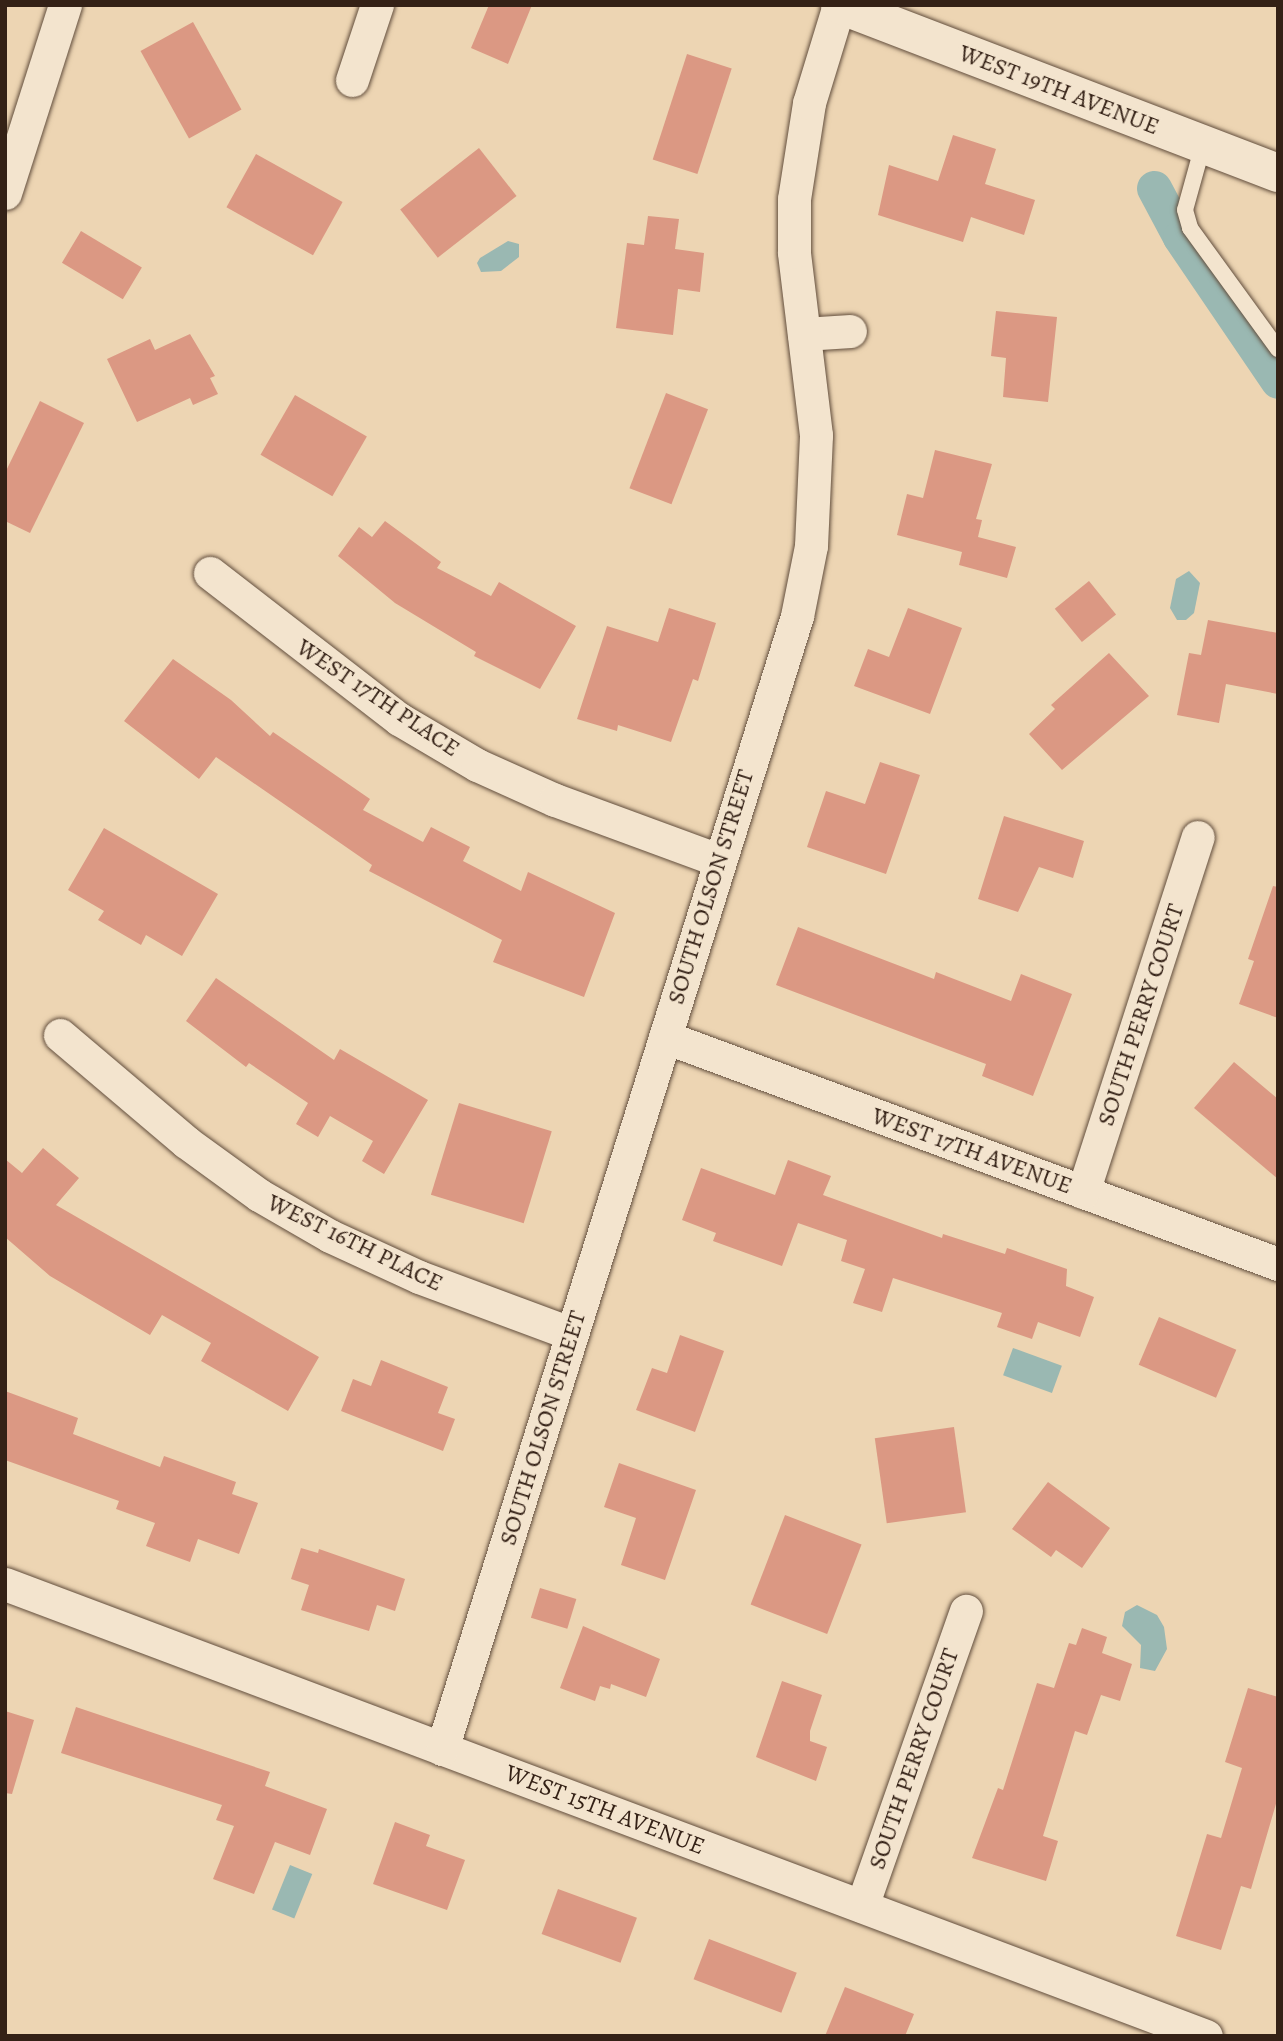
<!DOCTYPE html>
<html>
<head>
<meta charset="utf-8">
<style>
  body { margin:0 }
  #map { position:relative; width:1283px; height:2041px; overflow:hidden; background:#edd5b3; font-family:Alegreya,serif }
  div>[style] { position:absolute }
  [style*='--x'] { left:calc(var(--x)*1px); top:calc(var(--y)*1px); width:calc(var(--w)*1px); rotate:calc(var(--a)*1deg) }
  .water>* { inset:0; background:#9ab8b2; transform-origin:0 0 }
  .canal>* { height:35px; margin:-17.5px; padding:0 17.5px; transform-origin:17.5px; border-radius:17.5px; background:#9ab8b2 }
  .building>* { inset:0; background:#db9883; transform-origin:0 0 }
  .roads { filter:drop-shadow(0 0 2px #624e3d) drop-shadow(0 0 2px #624e3d) }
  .lane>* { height:16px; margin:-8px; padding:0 8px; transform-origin:8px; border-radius:8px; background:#f3e4ce }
  .street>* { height:33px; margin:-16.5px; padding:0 16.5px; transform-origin:16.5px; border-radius:16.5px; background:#f3e4ce }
  .secondary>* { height:38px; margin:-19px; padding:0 19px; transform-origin:19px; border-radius:19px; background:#f3e4ce }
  span { translate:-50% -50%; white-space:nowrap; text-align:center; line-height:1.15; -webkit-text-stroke:5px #f3e4ce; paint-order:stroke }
  .street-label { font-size:24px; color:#342116 }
  .frame { position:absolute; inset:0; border:7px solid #342116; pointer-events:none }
</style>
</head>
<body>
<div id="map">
  <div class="water">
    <div style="clip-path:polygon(508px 241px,519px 244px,519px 257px,501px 271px,481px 272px,477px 263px,480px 258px)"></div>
    <div style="clip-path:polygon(1189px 571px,1200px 583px,1194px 613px,1186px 620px,1177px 620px,1170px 608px,1176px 579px)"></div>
    <div style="left:1013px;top:1348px;width:52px;height:29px;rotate:20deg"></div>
    <div style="clip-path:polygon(1137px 1605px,1157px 1615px,1164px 1627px,1167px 1649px,1155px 1671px,1140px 1668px,1141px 1645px,1122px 1626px,1125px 1612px)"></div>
    <div style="left:290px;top:1865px;width:24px;height:48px;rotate:22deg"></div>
  </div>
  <div class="canal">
    <div style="--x:1154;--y:188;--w:55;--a:62"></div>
    <div style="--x:1180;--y:237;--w:174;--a:55.8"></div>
  </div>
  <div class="building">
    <div style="clip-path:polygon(489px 5px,532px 5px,508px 64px,471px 48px)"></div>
    <div style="left:193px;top:22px;width:100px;height:60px;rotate:61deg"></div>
    <div style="left:687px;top:54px;width:47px;height:111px;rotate:18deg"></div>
    <div style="clip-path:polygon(953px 135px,996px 149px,985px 184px,1035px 200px,1024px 235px,971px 217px,963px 242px,878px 215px,889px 165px,938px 181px)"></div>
    <div style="left:479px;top:148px;width:61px;height:100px;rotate:52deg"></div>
    <div style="left:256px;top:154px;width:99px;height:61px;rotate:29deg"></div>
    <div style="clip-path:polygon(648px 216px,679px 219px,675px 249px,704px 253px,700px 292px,678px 289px,673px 335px,616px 328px,627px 243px,644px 245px)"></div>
    <div style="left:81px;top:231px;width:71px;height:37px;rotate:31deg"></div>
    <div style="clip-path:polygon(996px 311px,1057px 317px,1048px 402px,1003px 397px,1006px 358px,991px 356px)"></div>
    <div style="clip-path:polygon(190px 334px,215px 376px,210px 378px,218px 394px,193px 405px,190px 398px,137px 422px,107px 359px,150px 339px,155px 350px)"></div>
    <div style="left:666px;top:393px;width:45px;height:102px;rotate:21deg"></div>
    <div style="left:295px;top:395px;width:83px;height:69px;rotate:30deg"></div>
    <div style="clip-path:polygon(40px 401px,84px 423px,30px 533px,5px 521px,5px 473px)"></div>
    <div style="clip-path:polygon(935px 450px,992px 464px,976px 519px,982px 520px,978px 537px,1016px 547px,1007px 578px,959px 565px,962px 552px,897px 535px,907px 494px,923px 498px)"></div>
    <div style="clip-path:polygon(385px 521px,441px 562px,437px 568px,491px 596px,499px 582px,576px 626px,540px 689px,474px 656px,476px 652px,395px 603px,338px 556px,359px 527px,372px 537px)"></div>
    <div style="left:1089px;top:581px;width:43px;height:44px;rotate:51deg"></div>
    <div style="clip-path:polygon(669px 608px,716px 623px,698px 681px,693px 679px,671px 742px,618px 725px,617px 731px,577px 719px,607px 626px,658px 642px)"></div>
    <div style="clip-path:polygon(908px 608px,962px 628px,930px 714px,854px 686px,868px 649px,889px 657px)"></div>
    <div style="clip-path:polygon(1208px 620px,1278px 633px,1278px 694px,1226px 684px,1219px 723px,1177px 715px,1189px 653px,1201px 655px)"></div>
    <div style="clip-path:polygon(1109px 653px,1149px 696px,1062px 770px,1029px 734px,1055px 709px,1051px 705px)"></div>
    <div style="clip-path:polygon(173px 659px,231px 700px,270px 736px,273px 732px,370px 799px,363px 810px,423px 842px,431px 827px,470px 847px,463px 861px,521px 891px,528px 872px,615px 913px,584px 997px,493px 962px,502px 940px,369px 871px,372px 865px,216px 757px,199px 779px,124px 721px)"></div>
    <div style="clip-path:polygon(880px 762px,920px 775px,886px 874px,807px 847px,826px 791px,865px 804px)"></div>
    <div style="clip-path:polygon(1004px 816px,1084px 841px,1073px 878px,1039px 867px,1018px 912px,978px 899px)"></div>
    <div style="clip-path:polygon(104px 828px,218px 894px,182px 956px,146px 935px,141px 945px,98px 920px,104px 911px,68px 890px)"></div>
    <div style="clip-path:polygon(1273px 886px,1278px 887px,1278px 1018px,1239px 1004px,1254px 961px,1248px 959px)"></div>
    <div style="clip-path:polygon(798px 927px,934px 979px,936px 972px,1011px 1001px,1021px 974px,1072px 994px,1033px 1096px,982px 1076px,986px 1064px,776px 985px)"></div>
    <div style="clip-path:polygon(216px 978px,334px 1060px,340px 1049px,428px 1100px,384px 1174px,362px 1161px,373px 1141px,330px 1116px,318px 1137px,296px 1124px,308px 1103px,249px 1063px,246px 1067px,186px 1021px)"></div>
    <div style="clip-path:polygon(1234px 1062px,1278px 1099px,1278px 1179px,1194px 1108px)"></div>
    <div style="left:459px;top:1103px;width:97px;height:96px;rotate:17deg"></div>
    <div style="clip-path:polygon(43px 1148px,79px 1178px,56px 1205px,319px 1357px,288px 1411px,201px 1361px,211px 1343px,162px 1315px,150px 1335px,50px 1276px,5px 1237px,5px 1159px,22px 1173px)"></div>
    <div style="clip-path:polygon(788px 1160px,831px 1176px,823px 1195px,942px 1238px,943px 1234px,1005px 1254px,1007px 1248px,1067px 1269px,1066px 1286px,1094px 1297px,1080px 1337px,1038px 1322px,1032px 1339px,997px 1327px,1002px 1313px,893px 1278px,882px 1312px,853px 1303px,865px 1269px,841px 1261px,847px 1240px,798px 1223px,782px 1266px,713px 1241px,716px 1233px,682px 1220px,701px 1168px,775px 1195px)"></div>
    <div style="left:1159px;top:1317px;width:84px;height:52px;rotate:23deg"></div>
    <div style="clip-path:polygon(680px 1335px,724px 1351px,695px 1432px,636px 1410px,652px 1368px,667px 1373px)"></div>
    <div style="clip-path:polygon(381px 1360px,448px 1387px,438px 1413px,455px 1419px,443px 1451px,341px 1411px,353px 1379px,371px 1386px)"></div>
    <div style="clip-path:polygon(5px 1391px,78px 1418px,73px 1434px,160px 1467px,164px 1456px,236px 1482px,232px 1494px,258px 1503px,239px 1554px,198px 1539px,190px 1562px,146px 1546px,155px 1523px,116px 1509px,119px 1501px,5px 1460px)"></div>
    <div style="left:954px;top:1427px;width:86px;height:80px;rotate:82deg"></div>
    <div style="clip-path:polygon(619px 1463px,696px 1490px,665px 1580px,621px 1565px,636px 1518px,604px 1507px)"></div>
    <div style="clip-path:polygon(1048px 1482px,1110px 1528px,1082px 1568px,1056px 1550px,1051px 1557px,1012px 1529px)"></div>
    <div style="left:785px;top:1515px;width:82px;height:96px;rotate:21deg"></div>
    <div style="clip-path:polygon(301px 1548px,318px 1553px,319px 1549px,405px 1579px,395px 1611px,377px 1605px,369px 1631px,301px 1610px,309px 1585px,291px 1579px)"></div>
    <div style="left:540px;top:1588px;width:38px;height:31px;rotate:17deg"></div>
    <div style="clip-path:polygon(583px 1626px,660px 1659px,646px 1697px,611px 1684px,610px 1689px,600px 1686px,595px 1701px,560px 1688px)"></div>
    <div style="clip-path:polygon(1082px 1628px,1107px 1637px,1102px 1653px,1132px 1664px,1120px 1701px,1101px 1695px,1087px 1735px,1075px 1731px,1043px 1836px,1058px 1841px,1046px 1881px,972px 1858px,998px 1788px,1003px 1790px,1037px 1683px,1054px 1688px,1069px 1643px,1076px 1645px)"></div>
    <div style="clip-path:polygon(782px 1681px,822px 1695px,810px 1731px,810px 1741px,827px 1747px,816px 1781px,756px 1757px)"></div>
    <div style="clip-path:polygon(1248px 1688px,1278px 1697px,1278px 1797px,1251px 1889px,1241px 1886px,1221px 1950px,1176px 1936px,1207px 1834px,1221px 1838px,1242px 1768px,1225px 1762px)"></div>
    <div style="clip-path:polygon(76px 1707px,270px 1772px,265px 1786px,327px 1809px,310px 1855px,275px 1842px,254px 1894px,213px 1879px,234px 1826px,216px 1820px,222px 1805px,61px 1753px)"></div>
    <div style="clip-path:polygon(5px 1711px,34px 1720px,12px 1794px,5px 1793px)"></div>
    <div style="clip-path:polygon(395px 1822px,430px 1835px,426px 1846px,465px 1860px,447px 1910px,373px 1884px)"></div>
    <div style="left:558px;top:1889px;width:84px;height:48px;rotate:20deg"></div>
    <div style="left:709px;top:1939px;width:94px;height:43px;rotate:21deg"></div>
    <div style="clip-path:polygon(845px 1987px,914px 2014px,905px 2036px,825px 2036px)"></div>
  </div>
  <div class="roads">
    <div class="lane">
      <div style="--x:1203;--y:145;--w:67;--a:105.5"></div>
      <div style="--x:1185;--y:210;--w:19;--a:74"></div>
      <div style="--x:1190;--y:228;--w:150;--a:54"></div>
    </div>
    <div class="street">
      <div style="--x:352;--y:80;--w:79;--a:-71.6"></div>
      <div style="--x:5;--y:193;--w:197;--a:-72.3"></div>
      <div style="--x:804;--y:334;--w:46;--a:-3.7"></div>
      <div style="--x:210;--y:573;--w:239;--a:37.7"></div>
      <div style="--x:399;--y:719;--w:91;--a:30.5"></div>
      <div style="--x:477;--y:765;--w:85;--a:24.2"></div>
      <div style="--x:555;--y:800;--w:174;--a:20.2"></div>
      <div style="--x:60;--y:1035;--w:165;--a:40.3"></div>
      <div style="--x:186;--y:1142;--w:90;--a:36"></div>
      <div style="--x:259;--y:1195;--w:82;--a:30"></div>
      <div style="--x:330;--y:1236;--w:98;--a:24.7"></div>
      <div style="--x:419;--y:1277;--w:163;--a:20.4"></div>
      <div style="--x:665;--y:1037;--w:654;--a:20.32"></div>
      <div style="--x:1083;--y:1192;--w:373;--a:-72.1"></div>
      <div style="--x:5;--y:1584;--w:1283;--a:20.62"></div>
      <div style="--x:442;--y:1749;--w:1187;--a:-72.6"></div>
      <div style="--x:797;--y:616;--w:71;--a:-78.7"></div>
      <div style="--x:811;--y:546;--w:111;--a:-87.4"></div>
      <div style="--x:816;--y:435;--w:184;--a:-96.9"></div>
      <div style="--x:794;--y:252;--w:53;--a:-90"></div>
      <div style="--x:794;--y:199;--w:97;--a:-81.1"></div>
      <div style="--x:809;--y:103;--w:102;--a:-73"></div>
      <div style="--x:862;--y:1906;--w:313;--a:-70.6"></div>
    </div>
    <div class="secondary">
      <div style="--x:840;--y:5;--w:469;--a:21"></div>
    </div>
  </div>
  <div class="street-label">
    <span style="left:1059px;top:90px;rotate:21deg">WEST 19TH AVENUE</span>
    <span style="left:378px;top:698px;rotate:34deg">WEST 17TH PLACE</span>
    <span style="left:711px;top:887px;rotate:-73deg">SOUTH OLSON STREET</span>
    <span style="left:1141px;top:1015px;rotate:-72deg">SOUTH PERRY COURT</span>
    <span style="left:972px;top:1151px;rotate:20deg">WEST 17TH AVENUE</span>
    <span style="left:355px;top:1243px;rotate:26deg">WEST 16TH PLACE</span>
    <span style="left:543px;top:1428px;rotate:-73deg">SOUTH OLSON STREET</span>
    <span style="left:914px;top:1759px;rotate:-71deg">SOUTH PERRY COURT</span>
    <span style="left:605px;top:1810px;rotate:21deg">WEST 15TH AVENUE</span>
  </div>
  <div class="frame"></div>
</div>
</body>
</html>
